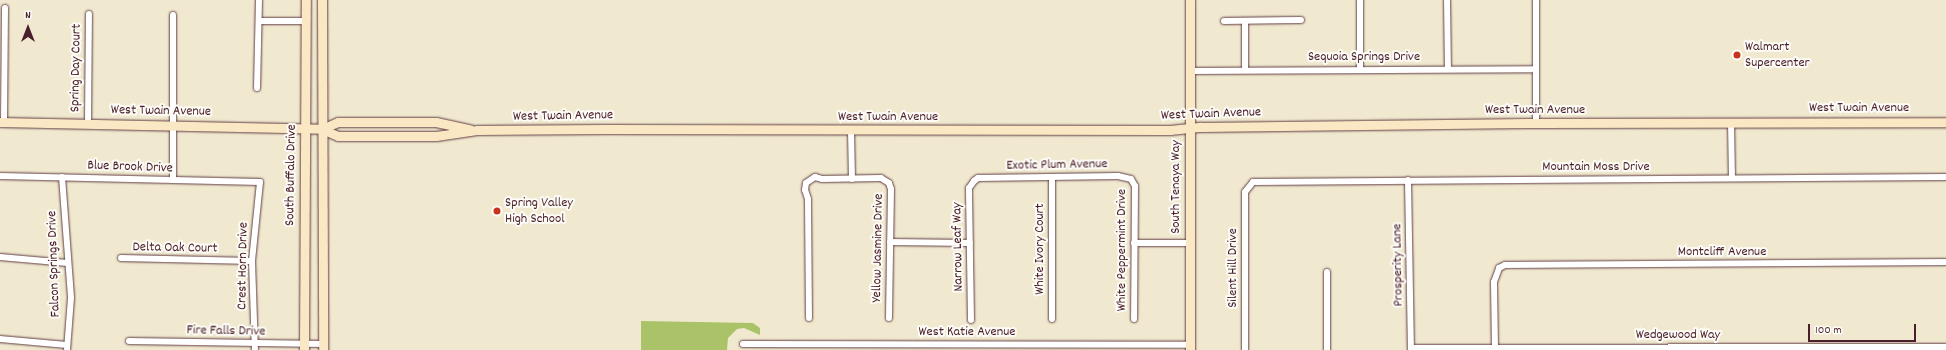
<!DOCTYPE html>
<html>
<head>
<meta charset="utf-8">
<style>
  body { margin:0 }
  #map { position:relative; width:1946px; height:350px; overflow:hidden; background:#f0e9cf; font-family:Dekko,sans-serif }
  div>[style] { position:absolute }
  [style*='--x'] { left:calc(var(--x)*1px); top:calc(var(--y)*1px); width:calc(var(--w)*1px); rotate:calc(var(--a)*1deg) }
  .green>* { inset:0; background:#aac369 }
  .roads { filter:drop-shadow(0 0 1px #633d44) drop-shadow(0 0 1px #633d44) }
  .street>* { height:6px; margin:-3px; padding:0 3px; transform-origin:3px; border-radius:3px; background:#fff }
  .secondary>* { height:9px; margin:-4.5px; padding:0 4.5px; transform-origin:4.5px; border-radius:4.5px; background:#fae7c3 }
  .dots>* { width:11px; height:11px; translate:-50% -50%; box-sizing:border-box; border:2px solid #fdfcf7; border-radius:50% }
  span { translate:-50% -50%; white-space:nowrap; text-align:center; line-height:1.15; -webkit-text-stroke:4px #fdfcf7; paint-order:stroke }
  .poi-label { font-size:14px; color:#4a1f2b }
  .left { translate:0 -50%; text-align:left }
  .street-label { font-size:14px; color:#4a1f2b }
  .north { position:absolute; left:8px; top:8px; width:40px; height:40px; -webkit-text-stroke:3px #fdfcf7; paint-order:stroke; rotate:0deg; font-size:11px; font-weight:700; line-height:16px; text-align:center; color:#4a1f2b }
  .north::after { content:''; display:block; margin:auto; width:14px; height:18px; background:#4a1f2b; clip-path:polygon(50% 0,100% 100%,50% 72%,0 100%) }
  .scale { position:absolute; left:1808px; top:324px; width:108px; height:18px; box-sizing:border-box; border:2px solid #4a1f2b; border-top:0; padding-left:5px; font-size:12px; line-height:14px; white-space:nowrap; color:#4a1f2b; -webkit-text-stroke:3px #fdfcf7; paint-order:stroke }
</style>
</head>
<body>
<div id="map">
  <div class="green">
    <div style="clip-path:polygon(641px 321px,753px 323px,760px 328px,760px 335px,744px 328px,737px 329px,728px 338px,727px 350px,641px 350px)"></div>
  </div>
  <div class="roads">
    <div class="street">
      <div style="--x:1360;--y:0;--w:69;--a:90"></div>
      <div style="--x:1447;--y:0;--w:69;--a:89.2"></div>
      <div style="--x:173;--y:15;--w:165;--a:90"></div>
      <div style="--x:259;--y:21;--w:47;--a:0"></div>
      <div style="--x:1224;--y:21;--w:77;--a:-0.7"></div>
      <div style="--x:1245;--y:21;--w:49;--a:90"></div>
      <div style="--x:1192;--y:71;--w:343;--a:-0.3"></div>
      <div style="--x:257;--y:88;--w:88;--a:-88.7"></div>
      <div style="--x:4;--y:122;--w:114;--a:-89.5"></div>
      <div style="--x:1731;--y:122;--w:56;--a:89"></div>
      <div style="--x:1536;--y:123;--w:123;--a:-90"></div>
      <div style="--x:88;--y:124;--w:110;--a:-89.5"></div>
      <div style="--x:851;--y:131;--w:48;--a:88.8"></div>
      <div style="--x:0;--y:176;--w:260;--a:1.3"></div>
      <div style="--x:260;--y:182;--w:79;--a:95.8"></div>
      <div style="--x:252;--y:261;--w:89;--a:88.1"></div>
      <div style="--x:62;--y:177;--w:121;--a:85.7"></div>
      <div style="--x:71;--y:298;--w:52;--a:94.4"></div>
      <div style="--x:1408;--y:180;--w:170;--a:89"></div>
      <div style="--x:890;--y:242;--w:80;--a:0.7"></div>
      <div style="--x:1134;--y:243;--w:56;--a:0"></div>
      <div style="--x:0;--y:257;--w:68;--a:5"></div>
      <div style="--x:121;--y:258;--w:131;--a:1.3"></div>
      <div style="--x:809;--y:318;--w:119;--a:-90.5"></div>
      <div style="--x:808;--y:199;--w:9;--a:-108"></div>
      <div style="--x:805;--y:190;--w:7;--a:-82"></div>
      <div style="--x:806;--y:183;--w:11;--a:-34"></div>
      <div style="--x:815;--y:177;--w:7;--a:16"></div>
      <div style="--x:822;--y:179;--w:59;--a:-1"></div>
      <div style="--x:881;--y:178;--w:9;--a:32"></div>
      <div style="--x:889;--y:183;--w:6;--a:72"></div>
      <div style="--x:891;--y:189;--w:129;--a:90.9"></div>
      <div style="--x:1052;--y:319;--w:141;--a:-90"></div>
      <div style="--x:971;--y:320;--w:132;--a:-90.9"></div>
      <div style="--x:969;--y:188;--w:9;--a:-54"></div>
      <div style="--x:974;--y:181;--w:5;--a:-37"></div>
      <div style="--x:978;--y:178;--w:140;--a:-0.8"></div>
      <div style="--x:1118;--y:176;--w:13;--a:13"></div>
      <div style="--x:1131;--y:179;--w:8;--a:60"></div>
      <div style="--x:1135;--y:186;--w:133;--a:90.4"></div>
      <div style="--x:0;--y:339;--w:67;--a:5.1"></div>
      <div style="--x:129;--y:341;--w:194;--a:0.9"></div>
      <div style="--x:743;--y:344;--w:447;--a:0.1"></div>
      <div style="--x:1411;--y:348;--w:535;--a:-0.11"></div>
      <div style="--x:1495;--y:348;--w:66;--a:-90.9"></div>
      <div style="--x:1494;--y:282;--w:15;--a:-70"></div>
      <div style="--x:1499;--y:268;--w:7;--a:-27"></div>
      <div style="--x:1505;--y:265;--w:441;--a:-0.4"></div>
      <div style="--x:1245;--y:350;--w:158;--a:-90"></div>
      <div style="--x:1245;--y:192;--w:13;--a:-51"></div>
      <div style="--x:1253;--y:182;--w:693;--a:-0.41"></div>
      <div style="--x:1327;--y:350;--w:78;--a:-90"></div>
    </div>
    <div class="secondary">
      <div style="--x:322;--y:0;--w:350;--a:89.8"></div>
      <div style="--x:0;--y:122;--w:322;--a:1.2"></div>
      <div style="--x:322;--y:129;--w:17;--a:24"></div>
      <div style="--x:338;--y:136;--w:98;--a:0"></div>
      <div style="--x:436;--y:136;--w:41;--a:-8.3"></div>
      <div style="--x:477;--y:130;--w:129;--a:-0.4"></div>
      <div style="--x:606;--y:129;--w:564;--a:0.1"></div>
      <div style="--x:1170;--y:130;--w:31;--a:-6"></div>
      <div style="--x:1201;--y:127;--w:335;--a:-0.7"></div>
      <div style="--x:1536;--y:123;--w:410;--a:-0.1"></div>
      <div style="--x:322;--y:129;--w:17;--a:-24"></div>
      <div style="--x:338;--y:122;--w:98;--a:0"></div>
      <div style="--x:436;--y:122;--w:35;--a:12"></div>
      <div style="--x:304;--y:350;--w:350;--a:-89.7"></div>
      <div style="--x:1190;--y:350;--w:350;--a:-90"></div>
    </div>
  </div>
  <div class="dots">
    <div style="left:1737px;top:55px;background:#c8321e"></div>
    <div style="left:497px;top:211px;background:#c8321e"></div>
  </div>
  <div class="poi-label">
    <span class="left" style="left:1745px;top:55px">Walmart<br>Supercenter</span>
    <span class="left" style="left:505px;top:211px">Spring Valley<br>High School</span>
  </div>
  <div class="street-label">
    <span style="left:1364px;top:57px">Sequoia Springs Drive</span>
    <span style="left:76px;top:68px;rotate:-89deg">Spring Day Court</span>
    <span style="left:1859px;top:108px">West Twain Avenue</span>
    <span style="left:1535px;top:110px">West Twain Avenue</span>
    <span style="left:161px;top:111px;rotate:1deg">West Twain Avenue</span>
    <span style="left:1211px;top:114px;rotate:-2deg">West Twain Avenue</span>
    <span style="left:563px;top:116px;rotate:-1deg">West Twain Avenue</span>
    <span style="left:888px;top:117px">West Twain Avenue</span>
    <span style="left:1057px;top:165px;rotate:-1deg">Exotic Plum Avenue</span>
    <span style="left:130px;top:167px;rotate:2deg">Blue Brook Drive</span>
    <span style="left:1596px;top:167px">Mountain Moss Drive</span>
    <span style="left:291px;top:175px;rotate:-89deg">South Buffalo Drive</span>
    <span style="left:1176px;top:187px;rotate:-90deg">South Tenaya Way</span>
    <span style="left:958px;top:247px;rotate:-91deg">Narrow Leaf Way</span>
    <span style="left:175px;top:248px;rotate:1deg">Delta Oak Court</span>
    <span style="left:878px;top:248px;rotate:-89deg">Yellow Jasmine Drive</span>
    <span style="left:1040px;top:249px;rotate:-90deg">White Ivory Court</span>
    <span style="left:1122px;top:250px;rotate:-90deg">White Peppermint Drive</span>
    <span style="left:1722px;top:252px">Montcliff Avenue</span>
    <span style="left:54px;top:264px;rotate:-92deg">Falcon Springs Drive</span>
    <span style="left:1398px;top:265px;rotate:-91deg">Prosperity Lane</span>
    <span style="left:243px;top:266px;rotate:-89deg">Crest Horn Drive</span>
    <span style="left:1233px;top:268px;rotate:-90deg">Silent Hill Drive</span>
    <span style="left:226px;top:331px;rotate:1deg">Fire Falls Drive</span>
    <span style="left:967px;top:332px">West Katie Avenue</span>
    <span style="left:1678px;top:335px">Wedgewood Way</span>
  </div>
  <div class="north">N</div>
  <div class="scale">100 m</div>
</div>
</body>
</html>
